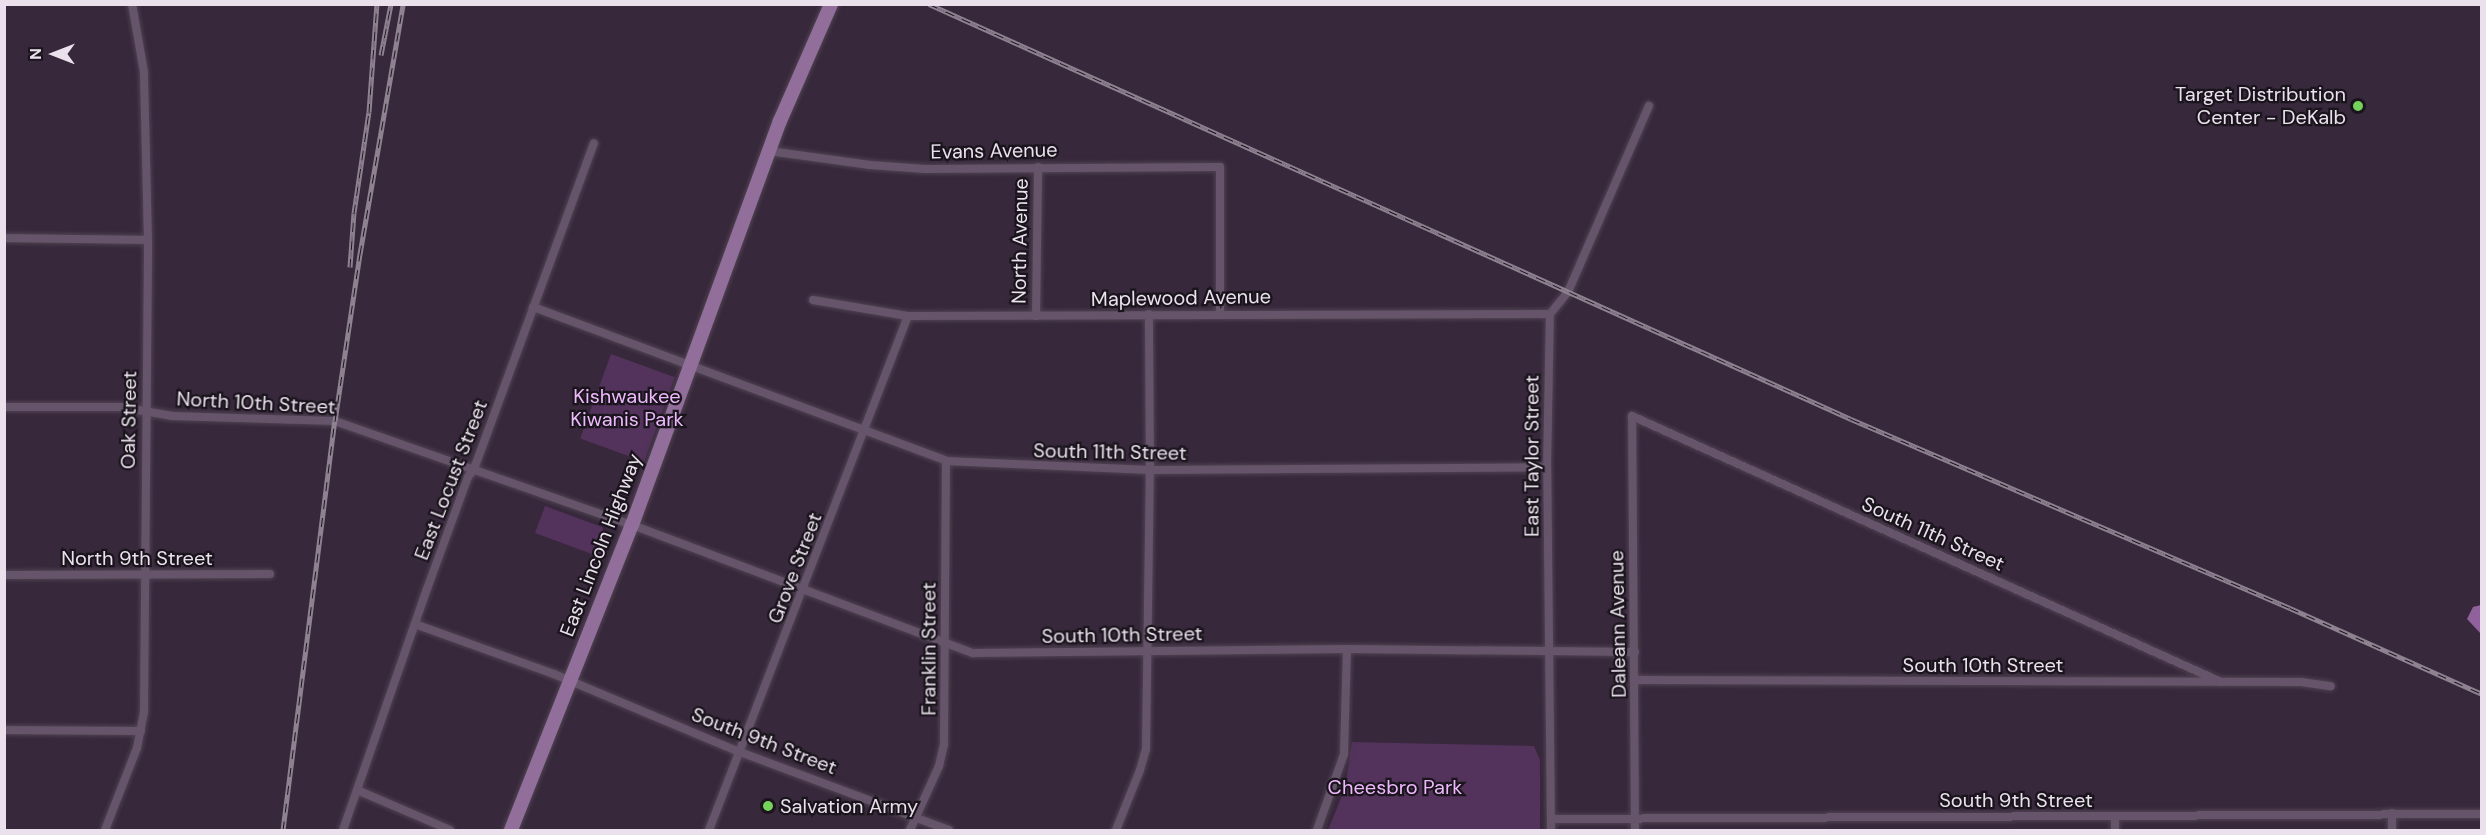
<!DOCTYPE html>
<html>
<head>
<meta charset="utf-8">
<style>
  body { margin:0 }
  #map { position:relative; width:2486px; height:835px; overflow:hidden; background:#37283b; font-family:"DM Sans",sans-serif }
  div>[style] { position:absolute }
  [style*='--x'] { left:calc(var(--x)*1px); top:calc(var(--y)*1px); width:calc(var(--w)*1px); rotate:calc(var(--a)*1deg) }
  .green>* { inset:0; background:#53325b; transform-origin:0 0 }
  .water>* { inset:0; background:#90619d }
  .roads { filter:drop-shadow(0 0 2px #4f4352) drop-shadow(0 0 2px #4f4352) }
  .minor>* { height:8px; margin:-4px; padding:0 4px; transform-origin:4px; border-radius:4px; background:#66556a }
  .primary>* { height:14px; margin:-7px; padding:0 7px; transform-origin:7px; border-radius:7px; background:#926f9b }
  .rail>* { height:5px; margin-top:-2.5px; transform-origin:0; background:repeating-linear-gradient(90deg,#1a141c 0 9px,#8e8291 0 18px); box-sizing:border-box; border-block:2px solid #8e8291 }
  .dots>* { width:16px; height:16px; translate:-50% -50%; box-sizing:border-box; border:3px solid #1a141c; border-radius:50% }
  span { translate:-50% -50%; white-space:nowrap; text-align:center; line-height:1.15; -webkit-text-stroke:4.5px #1a141c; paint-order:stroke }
  .poi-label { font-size:20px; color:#eae1ed }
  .right { translate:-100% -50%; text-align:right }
  .left { translate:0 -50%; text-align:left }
  .street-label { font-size:20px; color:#eae1ed }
  .park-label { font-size:20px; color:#eeb9fc }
  .frame { position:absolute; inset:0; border:6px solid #eae1ed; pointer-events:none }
  .north { position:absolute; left:24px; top:24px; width:60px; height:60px; -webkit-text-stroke:4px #1a141c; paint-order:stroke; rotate:270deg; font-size:16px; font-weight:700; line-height:24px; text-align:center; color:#eae1ed }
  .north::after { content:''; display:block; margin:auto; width:21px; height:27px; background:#eae1ed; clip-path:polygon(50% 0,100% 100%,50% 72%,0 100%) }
</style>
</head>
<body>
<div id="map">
  <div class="green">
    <div style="left:611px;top:354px;width:68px;height:90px;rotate:20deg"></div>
    <div style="clip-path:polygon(545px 506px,602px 527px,607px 540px,600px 557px,535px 533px)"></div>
    <div style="clip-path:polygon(1352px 742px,1534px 746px,1540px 760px,1540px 830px,1328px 830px,1345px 788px)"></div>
  </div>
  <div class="water">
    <div style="clip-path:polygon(2481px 605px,2482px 605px,2481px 634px,2467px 619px,2473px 607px)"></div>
  </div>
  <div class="roads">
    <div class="minor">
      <div style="--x:769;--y:151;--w:102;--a:7.9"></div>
      <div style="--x:870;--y:165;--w:55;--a:4.2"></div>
      <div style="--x:925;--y:169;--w:295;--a:-0.4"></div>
      <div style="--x:1220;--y:167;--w:146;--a:90"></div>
      <div style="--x:4;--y:238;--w:144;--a:0.8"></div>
      <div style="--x:813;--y:300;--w:96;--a:9.6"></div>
      <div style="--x:908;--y:316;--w:642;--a:-0.18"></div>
      <div style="--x:533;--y:307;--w:441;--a:20.4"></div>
      <div style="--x:946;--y:461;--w:204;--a:2.5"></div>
      <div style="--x:1150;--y:470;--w:397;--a:-0.4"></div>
      <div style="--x:1036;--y:316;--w:149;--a:-89.2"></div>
      <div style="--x:4;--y:407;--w:117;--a:0"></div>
      <div style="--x:121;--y:407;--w:52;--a:10"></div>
      <div style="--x:172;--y:416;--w:163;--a:1.8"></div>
      <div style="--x:335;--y:421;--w:315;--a:19.3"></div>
      <div style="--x:632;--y:525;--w:364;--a:20.6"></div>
      <div style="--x:973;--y:653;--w:374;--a:-0.6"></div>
      <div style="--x:1347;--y:649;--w:288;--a:0.6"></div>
      <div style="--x:4;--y:575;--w:266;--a:-0.2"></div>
      <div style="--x:415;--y:624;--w:148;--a:19.8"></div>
      <div style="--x:554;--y:674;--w:202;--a:22.8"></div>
      <div style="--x:740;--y:752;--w:223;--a:20.5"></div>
      <div style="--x:1635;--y:680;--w:666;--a:0.17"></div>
      <div style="--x:2301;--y:682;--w:30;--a:8"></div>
      <div style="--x:4;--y:730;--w:137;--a:0.4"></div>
      <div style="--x:357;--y:790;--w:101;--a:23.3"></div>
      <div style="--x:2115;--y:816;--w:14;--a:90"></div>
      <div style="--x:1551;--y:819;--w:931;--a:-0.31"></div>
      <div style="--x:105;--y:830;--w:88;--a:-68.7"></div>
      <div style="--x:137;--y:748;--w:38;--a:-79"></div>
      <div style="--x:144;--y:711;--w:471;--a:-89.5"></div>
      <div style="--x:148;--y:240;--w:168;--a:-91.4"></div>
      <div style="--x:144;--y:72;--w:69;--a:-100"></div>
      <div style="--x:343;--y:830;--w:255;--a:-70.8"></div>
      <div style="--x:427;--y:589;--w:119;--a:-69.9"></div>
      <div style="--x:468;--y:477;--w:10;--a:-53"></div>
      <div style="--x:474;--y:469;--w:347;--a:-69.8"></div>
      <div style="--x:709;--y:830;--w:551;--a:-68.84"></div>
      <div style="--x:910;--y:830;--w:70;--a:-65.6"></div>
      <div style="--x:939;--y:766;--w:23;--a:-77"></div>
      <div style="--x:944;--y:744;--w:283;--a:-89.6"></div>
      <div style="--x:1116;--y:830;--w:65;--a:-68.2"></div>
      <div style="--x:1140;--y:770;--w:22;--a:-74"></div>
      <div style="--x:1146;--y:749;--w:279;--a:-89.2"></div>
      <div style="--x:1150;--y:470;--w:156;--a:-90.4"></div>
      <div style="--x:1317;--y:830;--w:81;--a:-70.4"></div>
      <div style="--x:1344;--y:754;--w:105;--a:-88.4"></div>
      <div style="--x:1551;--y:830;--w:363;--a:-90.6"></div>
      <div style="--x:1547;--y:467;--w:153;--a:-88.9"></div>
      <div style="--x:1550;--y:314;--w:28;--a:-51"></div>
      <div style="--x:1568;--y:292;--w:203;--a:-66.5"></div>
      <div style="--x:1635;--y:830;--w:414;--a:-90.4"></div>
      <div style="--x:1632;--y:416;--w:646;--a:24.3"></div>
      <div style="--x:2392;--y:830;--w:17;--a:-90"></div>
    </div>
    <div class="primary">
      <div style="--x:511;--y:830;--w:328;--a:-68.4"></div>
      <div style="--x:632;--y:525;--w:430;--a:-69.9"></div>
      <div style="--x:780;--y:121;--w:128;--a:-66.4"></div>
    </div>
  </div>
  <div class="rail">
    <div style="--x:929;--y:4;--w:1011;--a:24.23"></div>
    <div style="--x:1851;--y:419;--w:478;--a:23.3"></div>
    <div style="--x:2290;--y:608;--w:210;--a:24.1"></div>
    <div style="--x:381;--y:55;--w:52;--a:-78.9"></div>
    <div style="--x:350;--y:267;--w:54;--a:-85.8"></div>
    <div style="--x:354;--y:213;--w:102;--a:-81.6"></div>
    <div style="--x:369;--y:112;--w:108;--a:-85.8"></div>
    <div style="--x:283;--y:830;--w:412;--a:-82.8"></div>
    <div style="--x:335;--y:421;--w:169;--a:-81.5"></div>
    <div style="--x:360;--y:254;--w:254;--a:-80.2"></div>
  </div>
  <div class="dots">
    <div style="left:2358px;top:106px;background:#75d25b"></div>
    <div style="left:768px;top:806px;background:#75d25b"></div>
  </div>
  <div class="poi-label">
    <span class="right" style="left:2346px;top:106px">Target Distribution<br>Center - DeKalb</span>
    <span class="left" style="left:780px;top:806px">Salvation Army</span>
  </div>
  <div class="street-label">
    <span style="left:994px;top:151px;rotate:-1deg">Evans Avenue</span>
    <span style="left:1020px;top:241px;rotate:-89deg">North Avenue</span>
    <span style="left:1181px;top:298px;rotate:-1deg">Maplewood Avenue</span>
    <span style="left:256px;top:403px;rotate:3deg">North 10th Street</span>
    <span style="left:129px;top:420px;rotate:-89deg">Oak Street</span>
    <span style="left:1110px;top:452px;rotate:1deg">South 11th Street</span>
    <span style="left:1532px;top:456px;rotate:-90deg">East Taylor Street</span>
    <span style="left:451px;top:480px;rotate:-69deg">East Locust Street</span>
    <span style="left:1933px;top:534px;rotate:24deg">South 11th Street</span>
    <span style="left:601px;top:545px;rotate:-69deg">East Lincoln Highway</span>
    <span style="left:137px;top:558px">North 9th Street</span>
    <span style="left:795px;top:568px;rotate:-69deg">Grove Street</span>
    <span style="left:1618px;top:624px;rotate:-91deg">Daleann Avenue</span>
    <span style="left:1122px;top:635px;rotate:-1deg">South 10th Street</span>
    <span style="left:929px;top:649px;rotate:-90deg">Franklin Street</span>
    <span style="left:1983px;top:665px">South 10th Street</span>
    <span style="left:764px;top:741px;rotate:21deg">South 9th Street</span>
    <span style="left:2016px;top:800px">South 9th Street</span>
  </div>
  <div class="park-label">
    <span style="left:627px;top:408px">Kishwaukee<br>Kiwanis Park</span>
    <span style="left:1395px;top:787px">Cheesbro Park</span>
  </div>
  <div class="frame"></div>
  <div class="north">N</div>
</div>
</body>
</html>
